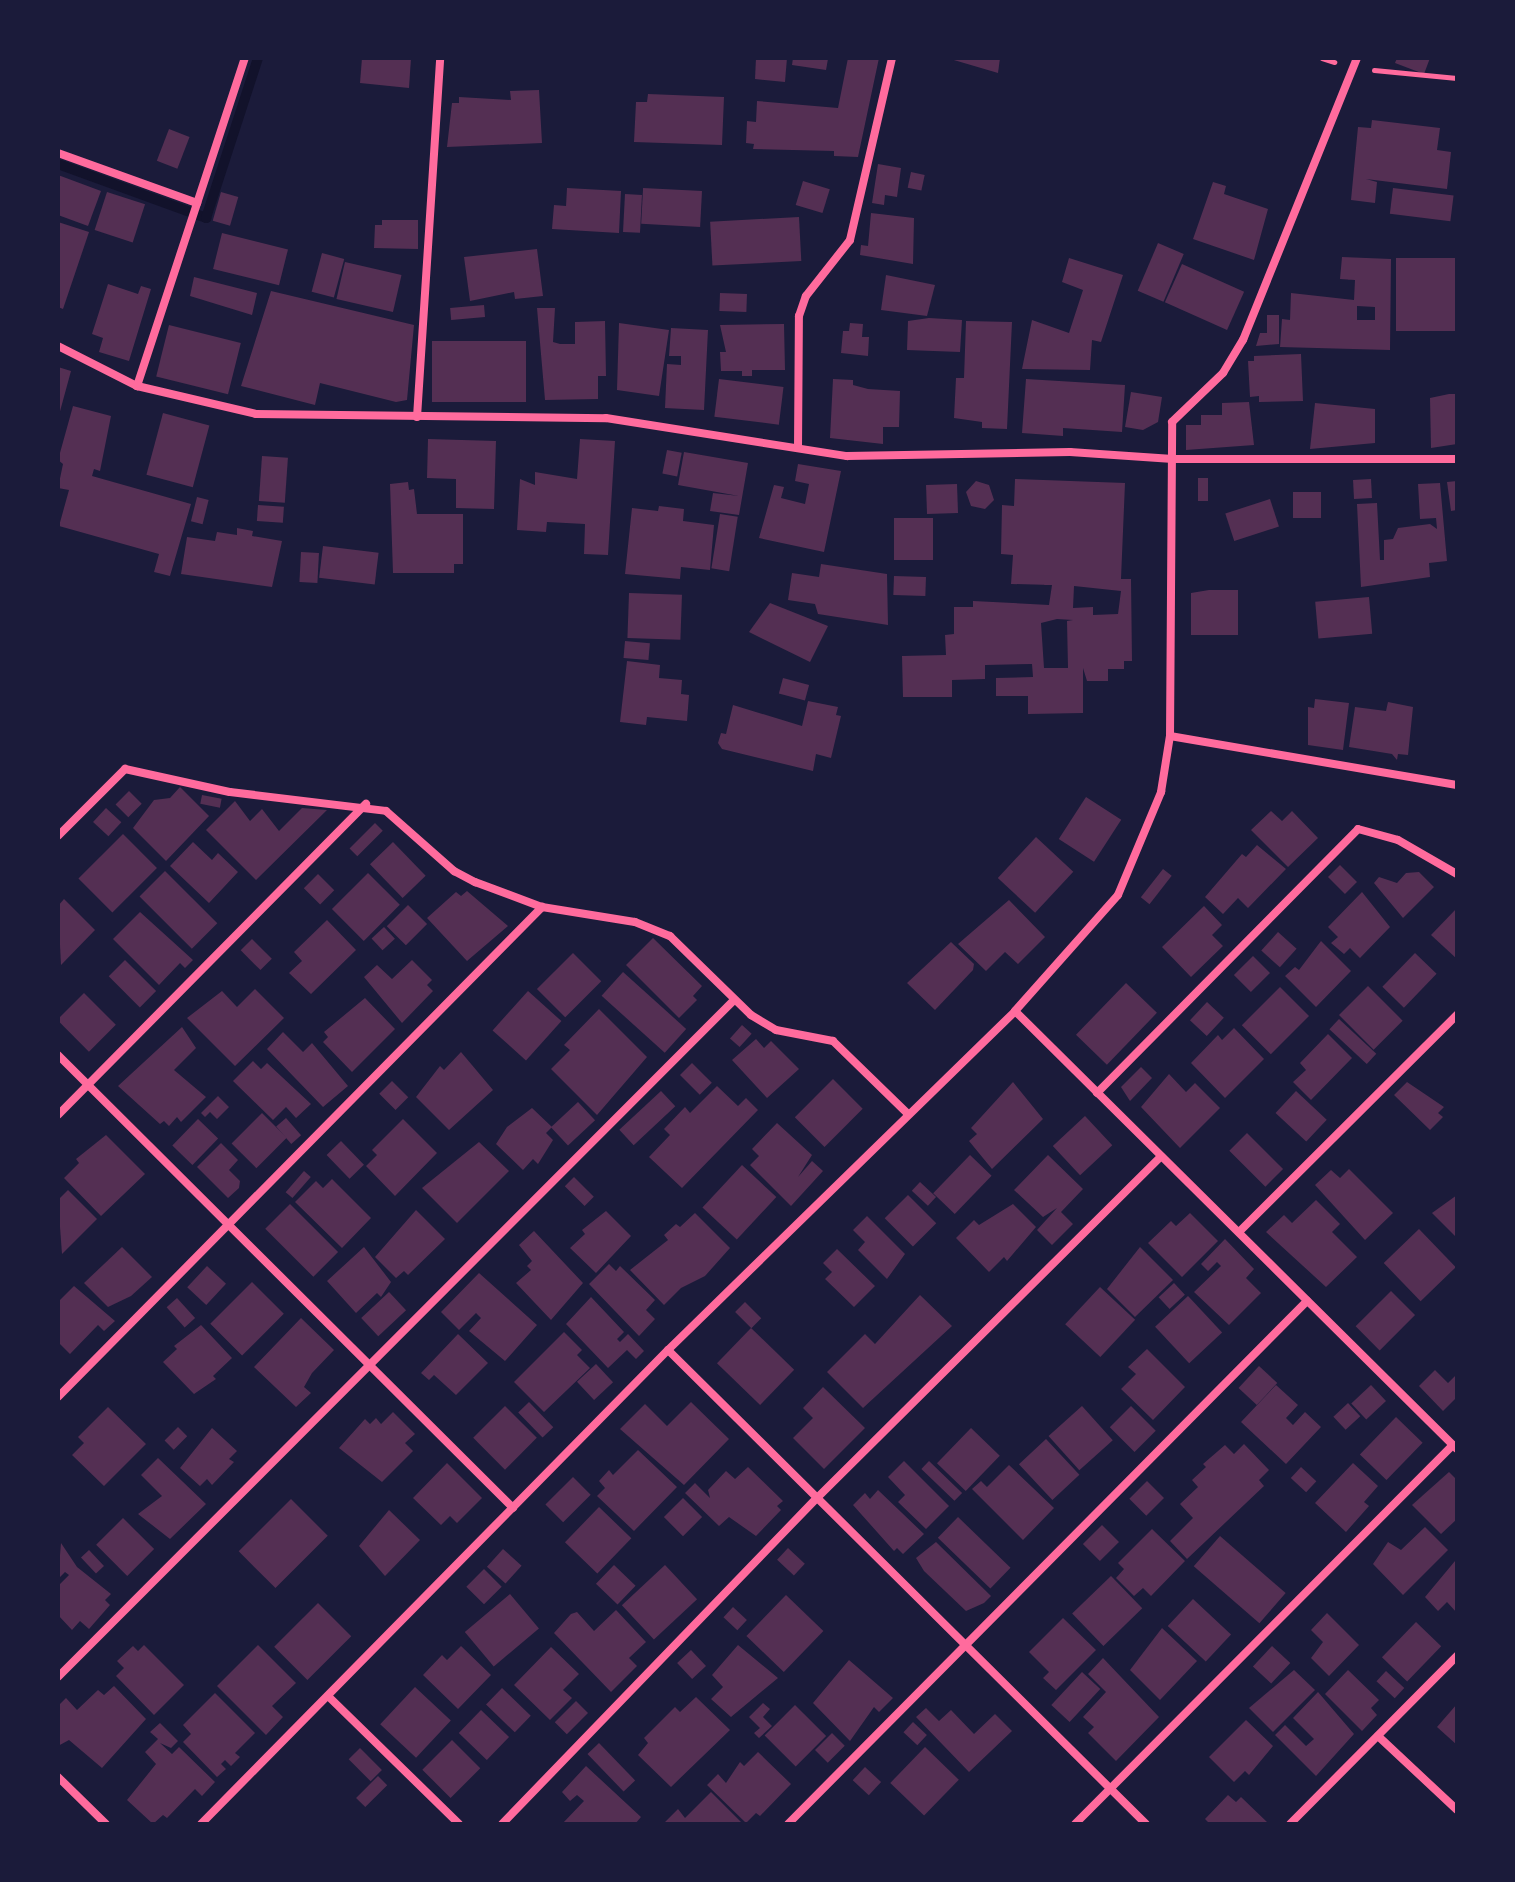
<!DOCTYPE html>
<html>
<head>
<meta charset="utf-8">
<style>
  body { margin:0 }
  #map { position:relative; width:1515px; height:1882px; overflow:hidden; background:#1b1b3a; font-family:"Fira Sans Condensed",sans-serif }
  div>[style] { position:absolute }
  [style*='--x'] { left:calc(var(--x)*1px); top:calc(var(--y)*1px); width:calc(var(--w)*1px); rotate:calc(var(--a)*1deg) }
  .stream>* { height:10px; margin:-5px; padding:0 5px; transform-origin:5px; border-radius:5px; background:#12122b }
  .building>* { inset:0; background:#542f53; transform-origin:0 0 }
  .path>* { height:5px; margin:-2.5px; padding:0 2.5px; transform-origin:2.5px; border-radius:2.5px; background:#ff6b9d }
  .minor>* { height:8px; margin:-4px; padding:0 4px; transform-origin:4px; border-radius:4px; background:#ff6b9d }
  span { translate:-50% -50%; white-space:nowrap; text-align:center; line-height:1.15; -webkit-text-stroke:6px #1b1b3a; paint-order:stroke }
  .frame { position:absolute; inset:0; border:60px solid #1b1b3a; pointer-events:none }
</style>
</head>
<body>
<div id="map">
  <div class="stream">
    <div style="--x:58;--y:164;--w:158;--a:20"></div>
    <div style="--x:206;--y:218;--w:168;--a:-72"></div>
  </div>
  <div class="building">
    <div style="clip-path:polygon(362px 58px,411px 58px,409px 88px,360px 83px)"></div>
    <div style="clip-path:polygon(756px 58px,787px 58px,785px 82px,755px 79px)"></div>
    <div style="clip-path:polygon(793px 58px,828px 59px,826px 70px,792px 65px)"></div>
    <div style="clip-path:polygon(848px 58px,879px 58px,858px 157px,834px 156px,834px 151px,753px 149px,754px 144px,746px 143px,747px 121px,756px 122px,757px 101px,838px 108px)"></div>
    <div style="clip-path:polygon(947px 58px,1000px 58px,998px 73px)"></div>
    <div style="clip-path:polygon(1397px 58px,1430px 58px,1424px 74px,1395px 63px)"></div>
    <div style="clip-path:polygon(539px 90px,542px 143px,447px 147px,452px 103px,459px 103px,459px 97px,511px 100px,510px 91px)"></div>
    <div style="clip-path:polygon(648px 94px,724px 97px,722px 145px,634px 142px,636px 102px,647px 102px)"></div>
    <div style="clip-path:polygon(1372px 120px,1440px 128px,1437px 150px,1451px 152px,1447px 189px,1366px 179px,1377px 182px,1375px 203px,1351px 200px,1358px 127px,1371px 128px)"></div>
    <div style="left:169px;top:129px;width:22px;height:34px;rotate:21deg"></div>
    <div style="clip-path:polygon(878px 164px,901px 168px,897px 197px,885px 195px,884px 205px,872px 203px)"></div>
    <div style="left:911px;top:172px;width:14px;height:16px;rotate:12deg"></div>
    <div style="clip-path:polygon(58px 175px,101px 191px,88px 226px,58px 215px)"></div>
    <div style="left:803px;top:181px;width:28px;height:25px;rotate:17deg"></div>
    <div style="clip-path:polygon(1213px 182px,1226px 186px,1224px 194px,1268px 209px,1254px 260px,1193px 239px)"></div>
    <div style="clip-path:polygon(567px 188px,621px 191px,619px 233px,552px 229px,554px 205px,566px 206px)"></div>
    <div style="left:1393px;top:188px;width:61px;height:26px;rotate:7deg"></div>
    <div style="left:702px;top:191px;width:36px;height:59px;rotate:93deg"></div>
    <div style="left:107px;top:192px;width:40px;height:40px;rotate:18deg"></div>
    <div style="left:221px;top:192px;width:18px;height:30px;rotate:16deg"></div>
    <div style="left:625px;top:194px;width:17px;height:38px;rotate:3deg"></div>
    <div style="clip-path:polygon(871px 213px,914px 218px,913px 264px,860px 255px,861px 245px,868px 246px)"></div>
    <div style="left:799px;top:217px;width:44px;height:89px;rotate:87deg"></div>
    <div style="clip-path:polygon(382px 220px,418px 220px,418px 249px,374px 248px,375px 225px,382px 225px)"></div>
    <div style="clip-path:polygon(58px 222px,89px 232px,63px 309px,58px 307px)"></div>
    <div style="left:222px;top:233px;width:68px;height:37px;rotate:14deg"></div>
    <div style="left:1158px;top:243px;width:28px;height:52px;rotate:23deg"></div>
    <div style="clip-path:polygon(537px 249px,543px 296px,515px 299px,514px 292px,470px 301px,464px 257px)"></div>
    <div style="left:322px;top:253px;width:23px;height:40px;rotate:15deg"></div>
    <div style="clip-path:polygon(evenodd,1342px 257px,1391px 259px,1390px 350px,1280px 347px,1282px 319px,1290px 320px,1291px 293px,1354px 300px,1355px 280px,1340px 279px,1342px 257px,1357px 306px,1375px 307px,1375px 320px,1357px 320px,1357px 306px)"></div>
    <div style="clip-path:polygon(1069px 258px,1123px 275px,1101px 342px,1092px 340px,1090px 370px,1022px 369px,1032px 320px,1069px 333px,1083px 290px,1062px 282px)"></div>
    <div style="left:1396px;top:258px;width:61px;height:73px"></div>
    <div style="left:345px;top:262px;width:58px;height:38px;rotate:13deg"></div>
    <div style="left:1182px;top:264px;width:68px;height:42px;rotate:24deg"></div>
    <div style="clip-path:polygon(886px 275px,935px 285px,927px 316px,881px 310px)"></div>
    <div style="clip-path:polygon(194px 277px,257px 293px,252px 315px,190px 296px)"></div>
    <div style="clip-path:polygon(108px 284px,138px 294px,141px 286px,151px 289px,129px 361px,99px 352px,103px 338px,92px 334px)"></div>
    <div style="clip-path:polygon(271px 291px,414px 325px,407px 400px,396px 402px,320px 383px,315px 405px,241px 386px)"></div>
    <div style="left:720px;top:293px;width:27px;height:18px;rotate:2deg"></div>
    <div style="left:484px;top:305px;width:12px;height:34px;rotate:85deg"></div>
    <div style="clip-path:polygon(537px 308px,555px 308px,553px 342px,560px 344px,575px 344px,575px 322px,605px 321px,606px 376px,598px 376px,598px 399px,545px 400px)"></div>
    <div style="clip-path:polygon(1267px 315px,1279px 315px,1279px 344px,1256px 346px,1260px 333px,1267px 333px)"></div>
    <div style="clip-path:polygon(929px 318px,962px 320px,960px 352px,907px 350px,908px 321px)"></div>
    <div style="clip-path:polygon(966px 321px,1012px 322px,1007px 429px,982px 428px,982px 422px,954px 418px,956px 378px,964px 378px)"></div>
    <div style="clip-path:polygon(619px 323px,669px 330px,659px 396px,617px 390px)"></div>
    <div style="clip-path:polygon(850px 323px,863px 324px,862px 337px,869px 337px,868px 356px,841px 353px,843px 331px,849px 331px)"></div>
    <div style="clip-path:polygon(784px 324px,785px 370px,752px 370px,752px 376px,742px 376px,742px 371px,721px 371px,720px 352px,726px 352px,720px 325px)"></div>
    <div style="left:169px;top:325px;width:74px;height:53px;rotate:14deg"></div>
    <div style="clip-path:polygon(671px 328px,708px 330px,704px 410px,665px 408px,667px 364px,681px 365px,681px 356px,669px 356px)"></div>
    <div style="left:432px;top:341px;width:94px;height:61px"></div>
    <div style="clip-path:polygon(1301px 354px,1303px 401px,1259px 402px,1259px 396px,1250px 397px,1248px 361px,1254px 361px,1254px 356px)"></div>
    <div style="clip-path:polygon(58px 367px,71px 371px,59px 415px,58px 415px)"></div>
    <div style="left:719px;top:379px;width:65px;height:38px;rotate:7deg"></div>
    <div style="clip-path:polygon(833px 379px,853px 380px,853px 385px,868px 389px,900px 391px,899px 427px,883px 427px,883px 444px,830px 438px)"></div>
    <div style="clip-path:polygon(1026px 379px,1125px 385px,1122px 432px,1063px 428px,1063px 436px,1022px 433px)"></div>
    <div style="clip-path:polygon(1131px 392px,1162px 397px,1158px 422px,1143px 430px,1125px 427px)"></div>
    <div style="clip-path:polygon(1449px 394px,1457px 394px,1457px 444px,1431px 448px,1430px 398px)"></div>
    <div style="clip-path:polygon(1249px 402px,1254px 445px,1186px 450px,1186px 425px,1201px 425px,1201px 415px,1222px 415px,1222px 403px)"></div>
    <div style="clip-path:polygon(1315px 403px,1375px 409px,1375px 443px,1310px 449px)"></div>
    <div style="clip-path:polygon(73px 406px,111px 416px,100px 471px,94px 469px,92px 476px,191px 504px,170px 576px,154px 572px,159px 554px,59px 526px,69px 490px,58px 488px,63px 464px,58px 460px)"></div>
    <div style="left:163px;top:413px;width:48px;height:64px;rotate:15deg"></div>
    <div style="clip-path:polygon(428px 439px,496px 441px,494px 509px,456px 508px,456px 479px,427px 478px)"></div>
    <div style="clip-path:polygon(580px 439px,615px 441px,608px 555px,584px 554px,585px 524px,547px 522px,546px 532px,517px 530px,520px 479px,535px 485px,535px 472px,577px 479px)"></div>
    <div style="left:667px;top:450px;width:15px;height:24px;rotate:11deg"></div>
    <div style="clip-path:polygon(684px 452px,748px 463px,739px 515px,710px 511px,713px 493px,739px 496px,678px 485px)"></div>
    <div style="left:262px;top:456px;width:26px;height:45px;rotate:4deg"></div>
    <div style="clip-path:polygon(798px 464px,841px 471px,824px 552px,759px 538px,774px 485px,784px 487px,781px 498px,805px 504px,809px 484px,795px 481px)"></div>
    <div style="left:1198px;top:478px;width:10px;height:23px"></div>
    <div style="clip-path:polygon(evenodd,1015px 479px,1125px 483px,1121px 579px,1131px 579px,1132px 661px,1124px 661px,1124px 669px,1108px 669px,1108px 681px,1087px 681px,1083px 668px,1083px 713px,1028px 714px,1028px 696px,996px 696px,996px 678px,1033px 677px,1032px 664px,985px 665px,985px 679px,952px 680px,952px 697px,903px 697px,902px 656px,946px 655px,945px 635px,954px 634px,954px 607px,973px 607px,973px 601px,1049px 605px,1052px 585px,1011px 584px,1013px 555px,1001px 554px,1002px 505px,1014px 506px,1015px 479px,1074px 586px,1121px 591px,1118px 614px,1093px 615px,1093px 607px,1073px 608px,1074px 586px,1015px 479px,1057px 619px,1073px 620px,1067px 621px,1068px 668px,1044px 668px,1041px 623px,1057px 619px)"></div>
    <div style="left:1371px;top:479px;width:19px;height:18px;rotate:87deg"></div>
    <div style="clip-path:polygon(976px 481px,989px 485px,994px 500px,985px 509px,971px 506px,966px 492px)"></div>
    <div style="clip-path:polygon(1457px 481px,1457px 510px,1451px 511px,1447px 482px)"></div>
    <div style="clip-path:polygon(408px 482px,409px 490px,414px 489px,417px 514px,463px 514px,463px 564px,454px 564px,454px 573px,393px 573px,390px 484px)"></div>
    <div style="clip-path:polygon(1440px 483px,1447px 561px,1429px 563px,1430px 577px,1361px 587px,1357px 504px,1377px 503px,1380px 560px,1384px 560px,1384px 540px,1393px 539px,1398px 528px,1430px 524px,1437px 529px,1436px 518px,1420px 519px,1418px 484px)"></div>
    <div style="left:957px;top:484px;width:29px;height:31px;rotate:88deg"></div>
    <div style="left:1293px;top:492px;width:28px;height:26px"></div>
    <div style="left:197px;top:497px;width:12px;height:25px;rotate:14deg"></div>
    <div style="left:1270px;top:499px;width:29px;height:47px;rotate:72deg"></div>
    <div style="left:258px;top:505px;width:26px;height:16px;rotate:4deg"></div>
    <div style="clip-path:polygon(659px 506px,684px 509px,683px 521px,714px 525px,710px 570px,681px 567px,680px 579px,625px 574px,632px 508px,658px 511px)"></div>
    <div style="left:720px;top:514px;width:18px;height:55px;rotate:9deg"></div>
    <div style="left:894px;top:518px;width:39px;height:42px"></div>
    <div style="clip-path:polygon(237px 528px,253px 531px,252px 536px,282px 541px,272px 587px,181px 574px,187px 537px,215px 541px,217px 532px,237px 535px)"></div>
    <div style="left:323px;top:546px;width:56px;height:32px;rotate:7deg"></div>
    <div style="left:301px;top:552px;width:18px;height:30px;rotate:3deg"></div>
    <div style="clip-path:polygon(821px 564px,887px 574px,888px 625px,818px 614px,815px 604px,788px 600px,792px 573px,819px 577px)"></div>
    <div style="left:894px;top:576px;width:32px;height:19px;rotate:2deg"></div>
    <div style="clip-path:polygon(1209px 590px,1238px 590px,1238px 635px,1191px 635px,1191px 593px)"></div>
    <div style="left:629px;top:593px;width:53px;height:45px;rotate:2deg"></div>
    <div style="left:1369px;top:597px;width:37px;height:54px;rotate:85deg"></div>
    <div style="clip-path:polygon(770px 603px,828px 626px,810px 662px,749px 632px)"></div>
    <div style="left:625px;top:641px;width:25px;height:17px;rotate:5deg"></div>
    <div style="clip-path:polygon(627px 661px,660px 665px,659px 678px,682px 680px,681px 694px,689px 695px,687px 721px,647px 717px,646px 725px,620px 722px)"></div>
    <div style="left:783px;top:678px;width:27px;height:16px;rotate:15deg"></div>
    <div style="clip-path:polygon(1315px 699px,1349px 703px,1343px 750px,1308px 745px,1308px 707px,1314px 708px)"></div>
    <div style="clip-path:polygon(808px 701px,838px 707px,836px 715px,841px 716px,831px 758px,816px 754px,813px 771px,722px 749px,718px 743px,721px 733px,726px 734px,733px 705px,802px 726px)"></div>
    <div style="clip-path:polygon(1388px 702px,1413px 707px,1408px 755px,1398px 754px,1397px 760px,1392px 754px,1349px 747px,1355px 707px,1386px 711px)"></div>
    <div style="clip-path:polygon(180px 787px,209px 816px,166px 861px,133px 828px,154px 800px,170px 798px)"></div>
    <div style="left:129px;top:791px;width:18px;height:19px;rotate:45deg"></div>
    <div style="left:202px;top:795px;width:20px;height:9px;rotate:11deg"></div>
    <div style="left:1086px;top:797px;width:42px;height:50px;rotate:33deg"></div>
    <div style="clip-path:polygon(235px 801px,250px 821px,262px 809px,279px 831px,302px 808px,327px 810px,256px 880px,206px 830px)"></div>
    <div style="left:106px;top:808px;width:21px;height:19px;rotate:43deg"></div>
    <div style="clip-path:polygon(1271px 811px,1282px 821px,1292px 811px,1318px 838px,1288px 867px,1251px 830px)"></div>
    <div style="left:375px;top:823px;width:11px;height:36px;rotate:45deg"></div>
    <div style="left:123px;top:834px;width:48px;height:63px;rotate:45deg"></div>
    <div style="left:1036px;top:837px;width:51px;height:56px;rotate:43deg"></div>
    <div style="clip-path:polygon(193px 842px,212px 860px,218px 853px,238px 872px,209px 903px,170px 866px)"></div>
    <div style="left:393px;top:842px;width:47px;height:32px;rotate:46deg"></div>
    <div style="clip-path:polygon(1257px 845px,1286px 869px,1248px 908px,1238px 898px,1223px 914px,1205px 897px,1242px 854px,1246px 857px)"></div>
    <div style="left:1340px;top:865px;width:24px;height:17px;rotate:45deg"></div>
    <div style="left:1163px;top:869px;width:11px;height:36px;rotate:38deg"></div>
    <div style="left:165px;top:871px;width:74px;height:36px;rotate:45deg"></div>
    <div style="clip-path:polygon(1419px 872px,1434px 887px,1403px 918px,1374px 883px,1379px 877px,1397px 883px,1406px 873px)"></div>
    <div style="left:368px;top:873px;width:45px;height:51px;rotate:45deg"></div>
    <div style="left:318px;top:874px;width:23px;height:20px;rotate:45deg"></div>
    <div style="clip-path:polygon(467px 891px,508px 926px,467px 961px,427px 918px,456px 892px,461px 896px)"></div>
    <div style="clip-path:polygon(1362px 892px,1390px 927px,1360px 958px,1350px 948px,1344px 954px,1331px 943px,1338px 937px,1328px 927px)"></div>
    <div style="clip-path:polygon(64px 899px,95px 930px,61px 965px,58px 906px)"></div>
    <div style="clip-path:polygon(1009px 900px,1045px 937px,1018px 964px,1005px 952px,986px 971px,958px 944px)"></div>
    <div style="left:408px;top:905px;width:27px;height:30px;rotate:45deg"></div>
    <div style="clip-path:polygon(1204px 906px,1222px 925px,1212px 935px,1223px 946px,1191px 977px,1162px 947px)"></div>
    <div style="clip-path:polygon(1457px 908px,1457px 959px,1431px 935px)"></div>
    <div style="clip-path:polygon(140px 912px,193px 960px,185px 968px,180px 963px,159px 985px,113px 939px)"></div>
    <div style="clip-path:polygon(327px 920px,356px 950px,311px 994px,289px 973px,302px 961px,294px 952px)"></div>
    <div style="left:384px;top:927px;width:16px;height:17px;rotate:47deg"></div>
    <div style="left:1278px;top:932px;width:25px;height:25px;rotate:42deg"></div>
    <div style="clip-path:polygon(653px 938px,702px 986px,693px 996px,697px 1000px,679px 1018px,626px 965px)"></div>
    <div style="left:252px;top:939px;width:28px;height:16px;rotate:45deg"></div>
    <div style="clip-path:polygon(1321px 941px,1351px 971px,1316px 1007px,1285px 976px,1295px 967px,1299px 970px)"></div>
    <div style="clip-path:polygon(951px 942px,974px 964px,973px 970px,935px 1010px,907px 983px)"></div>
    <div style="left:573px;top:953px;width:40px;height:51px;rotate:45deg"></div>
    <div style="left:1415px;top:953px;width:30px;height:47px;rotate:44deg"></div>
    <div style="left:1253px;top:956px;width:24px;height:27px;rotate:45deg"></div>
    <div style="left:125px;top:960px;width:44px;height:23px;rotate:45deg"></div>
    <div style="clip-path:polygon(412px 960px,432px 980px,427px 985px,433px 991px,402px 1023px,364px 977px,377px 965px,392px 979px)"></div>
    <div style="left:623px;top:972px;width:85px;height:32px;rotate:42deg"></div>
    <div style="left:1126px;top:983px;width:43px;height:72px;rotate:44deg"></div>
    <div style="left:1368px;top:986px;width:49px;height:41px;rotate:45deg"></div>
    <div style="left:1280px;top:987px;width:41px;height:54px;rotate:45deg"></div>
    <div style="clip-path:polygon(255px 989px,284px 1018px,235px 1066px,187px 1018px,222px 991px,237px 1007px)"></div>
    <div style="left:528px;top:991px;width:45px;height:53px;rotate:42deg"></div>
    <div style="left:84px;top:993px;width:45px;height:38px;rotate:45deg"></div>
    <div style="clip-path:polygon(365px 998px,395px 1029px,352px 1072px,323px 1042px,328px 1037px,324px 1032px)"></div>
    <div style="left:1207px;top:1002px;width:23px;height:25px;rotate:43deg"></div>
    <div style="clip-path:polygon(599px 1009px,647px 1057px,597px 1115px,551px 1069px,570px 1050px,564px 1045px)"></div>
    <div style="left:1339px;top:1019px;width:51px;height:14px;rotate:43deg"></div>
    <div style="left:742px;top:1025px;width:13px;height:18px;rotate:42deg"></div>
    <div style="clip-path:polygon(182px 1027px,196px 1048px,174px 1070px,206px 1097px,181px 1122px,177px 1117px,169px 1126px,164px 1121px,160px 1124px,118px 1086px)"></div>
    <div style="clip-path:polygon(1234px 1028px,1264px 1059px,1225px 1098px,1191px 1063px,1218px 1035px,1222px 1040px)"></div>
    <div style="clip-path:polygon(283px 1032px,303px 1052px,312px 1043px,348px 1086px,323px 1107px,267px 1049px)"></div>
    <div style="clip-path:polygon(1328px 1034px,1352px 1058px,1311px 1100px,1293px 1082px,1306px 1070px,1300px 1063px)"></div>
    <div style="clip-path:polygon(756px 1039px,764px 1048px,771px 1041px,799px 1069px,767px 1098px,732px 1060px)"></div>
    <div style="clip-path:polygon(461px 1052px,493px 1090px,449px 1130px,416px 1097px,440px 1066px,444px 1070px)"></div>
    <div style="clip-path:polygon(253px 1061px,261px 1069px,267px 1063px,311px 1104px,296px 1118px,286px 1107px,273px 1120px,233px 1081px)"></div>
    <div style="left:692px;top:1063px;width:28px;height:17px;rotate:45deg"></div>
    <div style="clip-path:polygon(1141px 1067px,1152px 1078px,1130px 1101px,1121px 1087px)"></div>
    <div style="clip-path:polygon(1169px 1074px,1186px 1092px,1195px 1083px,1220px 1108px,1180px 1148px,1141px 1107px)"></div>
    <div style="left:833px;top:1079px;width:42px;height:54px;rotate:45deg"></div>
    <div style="left:392px;top:1081px;width:23px;height:18px;rotate:45deg"></div>
    <div style="clip-path:polygon(1013px 1082px,1043px 1119px,992px 1169px,969px 1141px,977px 1134px,971px 1128px)"></div>
    <div style="clip-path:polygon(1407px 1082px,1444px 1107px,1438px 1113px,1443px 1117px,1430px 1130px,1394px 1095px)"></div>
    <div style="clip-path:polygon(717px 1086px,738px 1106px,746px 1098px,758px 1110px,682px 1188px,649px 1157px,670px 1135px,664px 1129px,685px 1107px,690px 1113px)"></div>
    <div style="left:661px;top:1091px;width:21px;height:57px;rotate:47deg"></div>
    <div style="left:1296px;top:1091px;width:42px;height:30px;rotate:43deg"></div>
    <div style="clip-path:polygon(218px 1096px,229px 1107px,217px 1119px,210px 1112px,205px 1117px,201px 1113px)"></div>
    <div style="left:578px;top:1102px;width:25px;height:37px;rotate:47deg"></div>
    <div style="clip-path:polygon(532px 1108px,552px 1127px,546px 1133px,553px 1140px,538px 1164px,533px 1159px,523px 1170px,496px 1144px,507px 1127px)"></div>
    <div style="left:262px;top:1113px;width:35px;height:43px;rotate:45deg"></div>
    <div style="left:1085px;top:1116px;width:40px;height:44px;rotate:47deg"></div>
    <div style="left:286px;top:1118px;width:23px;height:13px;rotate:49deg"></div>
    <div style="left:198px;top:1119px;width:28px;height:37px;rotate:44deg"></div>
    <div style="clip-path:polygon(403px 1119px,437px 1153px,395px 1196px,366px 1166px,377px 1155px,372px 1150px)"></div>
    <div style="clip-path:polygon(777px 1123px,812px 1155px,798px 1177px,812px 1161px,823px 1171px,791px 1206px,750px 1165px,759px 1156px,752px 1149px)"></div>
    <div style="left:1247px;top:1133px;width:51px;height:25px;rotate:45deg"></div>
    <div style="clip-path:polygon(106px 1135px,145px 1174px,101px 1216px,64px 1178px,79px 1163px,76px 1159px)"></div>
    <div style="left:341px;top:1141px;width:33px;height:20px;rotate:46deg"></div>
    <div style="clip-path:polygon(479px 1142px,509px 1171px,457px 1223px,422px 1188px)"></div>
    <div style="clip-path:polygon(221px 1143px,238px 1160px,229px 1170px,240px 1181px,239px 1188px,228px 1198px,197px 1167px)"></div>
    <div style="left:970px;top:1155px;width:30px;height:53px;rotate:44deg"></div>
    <div style="clip-path:polygon(1048px 1155px,1083px 1189px,1061px 1212px,1073px 1224px,1052px 1245px,1037px 1230px,1057px 1208px,1043px 1217px,1014px 1190px)"></div>
    <div style="left:742px;top:1165px;width:47px;height:58px;rotate:43deg"></div>
    <div style="clip-path:polygon(1349px 1169px,1393px 1213px,1365px 1240px,1315px 1185px,1331px 1170px,1340px 1178px)"></div>
    <div style="left:304px;top:1171px;width:9px;height:28px;rotate:41deg"></div>
    <div style="left:574px;top:1177px;width:28px;height:13px;rotate:45deg"></div>
    <div style="clip-path:polygon(332px 1179px,371px 1218px,342px 1248px,295px 1202px,316px 1181px,323px 1188px)"></div>
    <div style="left:920px;top:1182px;width:22px;height:12px;rotate:43deg"></div>
    <div style="clip-path:polygon(68px 1190px,97px 1219px,62px 1254px,58px 1200px)"></div>
    <div style="left:908px;top:1195px;width:40px;height:33px;rotate:45deg"></div>
    <div style="clip-path:polygon(1457px 1195px,1457px 1238px,1432px 1213px)"></div>
    <div style="clip-path:polygon(1316px 1200px,1340px 1224px,1332px 1232px,1357px 1257px,1326px 1287px,1266px 1232px,1284px 1215px,1292px 1223px)"></div>
    <div style="left:290px;top:1204px;width:68px;height:35px;rotate:45deg"></div>
    <div style="clip-path:polygon(1013px 1204px,1036px 1227px,1007px 1261px,1004px 1257px,989px 1272px,956px 1238px,974px 1220px,979px 1225px)"></div>
    <div style="clip-path:polygon(416px 1210px,445px 1239px,408px 1275px,404px 1271px,396px 1278px,375px 1257px)"></div>
    <div style="clip-path:polygon(606px 1211px,631px 1236px,596px 1273px,570px 1248px,585px 1234px,582px 1230px)"></div>
    <div style="clip-path:polygon(695px 1213px,730px 1248px,705px 1276px,681px 1288px,664px 1305px,630px 1270px,668px 1240px,664px 1235px,676px 1224px,680px 1227px)"></div>
    <div style="clip-path:polygon(1190px 1213px,1218px 1241px,1182px 1277px,1148px 1243px,1171px 1221px,1176px 1226px)"></div>
    <div style="clip-path:polygon(867px 1216px,905px 1254px,887px 1279px,858px 1250px,865px 1242px,853px 1230px)"></div>
    <div style="left:1419px;top:1229px;width:53px;height:49px;rotate:46deg"></div>
    <div style="clip-path:polygon(534px 1231px,583px 1283px,551px 1320px,516px 1283px,531px 1270px,527px 1266px,532px 1261px,519px 1245px)"></div>
    <div style="clip-path:polygon(1225px 1239px,1254px 1269px,1246px 1278px,1261px 1293px,1229px 1325px,1194px 1292px,1221px 1266px,1217px 1262px,1208px 1271px,1201px 1264px)"></div>
    <div style="clip-path:polygon(122px 1247px,152px 1277px,131px 1296px,108px 1307px,84px 1283px)"></div>
    <div style="clip-path:polygon(364px 1247px,391px 1282px,381px 1297px,377px 1293px,356px 1313px,327px 1281px)"></div>
    <div style="clip-path:polygon(1140px 1247px,1173px 1280px,1135px 1317px,1107px 1289px)"></div>
    <div style="clip-path:polygon(837px 1249px,875px 1286px,854px 1307px,825px 1279px,832px 1272px,823px 1263px)"></div>
    <div style="clip-path:polygon(609px 1264px,616px 1271px,620px 1266px,655px 1300px,646px 1310px,655px 1319px,639px 1336px,589px 1284px)"></div>
    <div style="left:207px;top:1266px;width:26px;height:29px;rotate:43deg"></div>
    <div style="clip-path:polygon(479px 1273px,537px 1325px,505px 1361px,469px 1331px,481px 1318px,476px 1313px,459px 1330px,441px 1312px)"></div>
    <div style="left:252px;top:1282px;width:45px;height:59px;rotate:45deg"></div>
    <div style="left:1174px;top:1283px;width:16px;height:21px;rotate:47deg"></div>
    <div style="clip-path:polygon(74px 1286px,115px 1321px,104px 1331px,98px 1325px,70px 1354px,58px 1342px,58px 1302px)"></div>
    <div style="left:1100px;top:1287px;width:48px;height:51px;rotate:43deg"></div>
    <div style="left:1391px;top:1291px;width:34px;height:50px;rotate:45deg"></div>
    <div style="left:389px;top:1292px;width:25px;height:38px;rotate:47deg"></div>
    <div style="clip-path:polygon(920px 1295px,952px 1326px,863px 1408px,827px 1372px,865px 1334px,875px 1344px)"></div>
    <div style="left:1188px;top:1296px;width:50px;height:45px;rotate:47deg"></div>
    <div style="clip-path:polygon(591px 1297px,624px 1332px,617px 1339px,620px 1342px,628px 1334px,644px 1351px,636px 1359px,627px 1350px,608px 1368px,566px 1324px)"></div>
    <div style="left:177px;top:1298px;width:27px;height:14px;rotate:48deg"></div>
    <div style="left:745px;top:1302px;width:23px;height:14px;rotate:45deg"></div>
    <div style="clip-path:polygon(301px 1318px,334px 1350px,312px 1373px,304px 1387px,311px 1393px,296px 1407px,254px 1367px)"></div>
    <div style="clip-path:polygon(201px 1325px,232px 1358px,213px 1376px,216px 1379px,194px 1394px,163px 1362px,177px 1349px,174px 1346px)"></div>
    <div style="left:751px;top:1328px;width:60px;height:49px;rotate:44deg"></div>
    <div style="clip-path:polygon(564px 1332px,582px 1350px,577px 1355px,590px 1368px,544px 1412px,514px 1382px)"></div>
    <div style="clip-path:polygon(458px 1334px,488px 1363px,456px 1395px,434px 1375px,429px 1380px,421px 1373px)"></div>
    <div style="clip-path:polygon(1147px 1349px,1185px 1387px,1153px 1420px,1121px 1389px,1136px 1374px,1128px 1367px)"></div>
    <div style="left:596px;top:1364px;width:25px;height:26px;rotate:47deg"></div>
    <div style="left:1259px;top:1366px;width:25px;height:30px;rotate:43deg"></div>
    <div style="clip-path:polygon(1435px 1370px,1448px 1383px,1457px 1374px,1457px 1397px,1443px 1411px,1419px 1386px)"></div>
    <div style="clip-path:polygon(1276px 1385px,1298px 1405px,1286px 1418px,1293px 1425px,1305px 1412px,1321px 1427px,1286px 1464px,1241px 1422px)"></div>
    <div style="left:1371px;top:1385px;width:22px;height:27px;rotate:47deg"></div>
    <div style="clip-path:polygon(823px 1387px,865px 1428px,824px 1469px,793px 1438px,813px 1418px,803px 1408px)"></div>
    <div style="left:529px;top:1402px;width:35px;height:15px;rotate:46deg"></div>
    <div style="clip-path:polygon(691px 1402px,729px 1439px,684px 1485px,620px 1429px,645px 1404px,667px 1426px)"></div>
    <div style="left:1348px;top:1403px;width:18px;height:20px;rotate:47deg"></div>
    <div style="left:505px;top:1406px;width:45px;height:45px;rotate:45deg"></div>
    <div style="left:1082px;top:1406px;width:46px;height:45px;rotate:48deg"></div>
    <div style="left:1131px;top:1406px;width:35px;height:30px;rotate:45deg"></div>
    <div style="clip-path:polygon(108px 1407px,146px 1444px,104px 1486px,72px 1455px,84px 1443px,78px 1437px)"></div>
    <div style="clip-path:polygon(393px 1412px,415px 1434px,405px 1443px,413px 1451px,382px 1482px,339px 1448px,365px 1419px,370px 1424px,376px 1418px,381px 1424px)"></div>
    <div style="left:1396px;top:1417px;width:37px;height:52px;rotate:44deg"></div>
    <div style="left:178px;top:1427px;width:13px;height:19px;rotate:45deg"></div>
    <div style="clip-path:polygon(212px 1428px,237px 1451px,229px 1459px,234px 1462px,212px 1485px,207px 1479px,200px 1486px,180px 1468px)"></div>
    <div style="left:971px;top:1428px;width:40px;height:49px;rotate:44deg"></div>
    <div style="left:1046px;top:1439px;width:49px;height:37px;rotate:47deg"></div>
    <div style="clip-path:polygon(1244px 1444px,1269px 1470px,1259px 1480px,1264px 1486px,1187px 1559px,1170px 1541px,1193px 1518px,1180px 1504px,1198px 1487px,1192px 1480px,1206px 1467px,1203px 1464px,1225px 1445px,1234px 1454px)"></div>
    <div style="clip-path:polygon(638px 1450px,677px 1487px,634px 1531px,597px 1496px,605px 1488px,599px 1481px,609px 1470px,613px 1475px)"></div>
    <div style="clip-path:polygon(158px 1458px,206px 1504px,170px 1539px,138px 1514px,162px 1496px,141px 1475px)"></div>
    <div style="clip-path:polygon(904px 1461px,949px 1506px,926px 1529px,898px 1502px,905px 1495px,888px 1477px)"></div>
    <div style="left:929px;top:1461px;width:46px;height:11px;rotate:44deg"></div>
    <div style="clip-path:polygon(447px 1463px,482px 1498px,457px 1523px,450px 1516px,441px 1525px,413px 1498px)"></div>
    <div style="clip-path:polygon(1353px 1463px,1378px 1486px,1364px 1502px,1369px 1506px,1346px 1532px,1315px 1503px)"></div>
    <div style="clip-path:polygon(1009px 1465px,1054px 1508px,1023px 1540px,972px 1489px,981px 1481px,987px 1487px)"></div>
    <div style="clip-path:polygon(748px 1467px,783px 1501px,777px 1506px,781px 1510px,756px 1536px,729px 1517px,719px 1526px,685px 1493px,695px 1483px,710px 1498px,708px 1490px,726px 1471px,735px 1479px)"></div>
    <div style="left:1301px;top:1467px;width:21px;height:15px;rotate:43deg"></div>
    <div style="clip-path:polygon(1449px 1472px,1457px 1480px,1457px 1519px,1441px 1534px,1412px 1505px)"></div>
    <div style="left:573px;top:1477px;width:25px;height:39px;rotate:45deg"></div>
    <div style="left:1147px;top:1481px;width:24px;height:25px;rotate:45deg"></div>
    <div style="clip-path:polygon(878px 1490px,924px 1534px,903px 1554px,897px 1548px,894px 1551px,853px 1505px,865px 1493px,870px 1499px)"></div>
    <div style="left:683px;top:1498px;width:27px;height:27px;rotate:45deg"></div>
    <div style="left:291px;top:1499px;width:52px;height:74px;rotate:45deg"></div>
    <div style="left:599px;top:1507px;width:45px;height:49px;rotate:44deg"></div>
    <div style="clip-path:polygon(389px 1510px,420px 1540px,385px 1576px,359px 1546px)"></div>
    <div style="left:958px;top:1517px;width:73px;height:29px;rotate:44deg"></div>
    <div style="left:123px;top:1518px;width:44px;height:38px;rotate:45deg"></div>
    <div style="left:1102px;top:1525px;width:24px;height:27px;rotate:45deg"></div>
    <div style="clip-path:polygon(1425px 1527px,1448px 1550px,1403px 1595px,1373px 1564px,1388px 1542px,1401px 1550px)"></div>
    <div style="clip-path:polygon(1152px 1529px,1185px 1561px,1151px 1596px,1143px 1588px,1134px 1596px,1116px 1578px,1124px 1569px,1118px 1563px)"></div>
    <div style="left:1220px;top:1536px;width:87px;height:40px;rotate:41deg"></div>
    <div style="clip-path:polygon(936px 1542px,991px 1596px,984px 1603px,966px 1611px,924px 1571px,916px 1558px)"></div>
    <div style="clip-path:polygon(61px 1543px,77px 1567px,111px 1594px,105px 1600px,110px 1605px,89px 1629px,80px 1621px,72px 1630px,58px 1615px,58px 1586px,69px 1575px,65px 1572px,58px 1579px)"></div>
    <div style="left:788px;top:1548px;width:23px;height:16px;rotate:43deg"></div>
    <div style="left:503px;top:1549px;width:25px;height:24px;rotate:42deg"></div>
    <div style="left:89px;top:1550px;width:22px;height:11px;rotate:47deg"></div>
    <div style="clip-path:polygon(1455px 1561px,1457px 1613px,1447px 1602px,1438px 1611px,1425px 1597px)"></div>
    <div style="left:614px;top:1565px;width:30px;height:26px;rotate:44deg"></div>
    <div style="left:665px;top:1565px;width:47px;height:59px;rotate:47deg"></div>
    <div style="left:484px;top:1569px;width:25px;height:25px;rotate:45deg"></div>
    <div style="left:1111px;top:1576px;width:45px;height:54px;rotate:46deg"></div>
    <div style="left:510px;top:1594px;width:45px;height:59px;rotate:50deg"></div>
    <div style="left:786px;top:1595px;width:52px;height:57px;rotate:44deg"></div>
    <div style="left:1193px;top:1599px;width:52px;height:37px;rotate:43deg"></div>
    <div style="left:318px;top:1603px;width:47px;height:62px;rotate:45deg"></div>
    <div style="left:733px;top:1607px;width:19px;height:14px;rotate:43deg"></div>
    <div style="clip-path:polygon(616px 1610px,646px 1642px,629px 1658px,637px 1666px,611px 1692px,554px 1633px,571px 1614px,577px 1612px,594px 1631px)"></div>
    <div style="clip-path:polygon(1327px 1613px,1359px 1645px,1329px 1676px,1311px 1658px,1323px 1642px,1311px 1630px)"></div>
    <div style="clip-path:polygon(1063px 1618px,1096px 1650px,1056px 1690px,1043px 1678px,1049px 1672px,1029px 1652px)"></div>
    <div style="left:1416px;top:1622px;width:35px;height:49px;rotate:44deg"></div>
    <div style="clip-path:polygon(1162px 1628px,1197px 1661px,1160px 1700px,1130px 1670px)"></div>
    <div style="clip-path:polygon(144px 1645px,184px 1685px,154px 1715px,116px 1676px,124px 1668px,117px 1661px,133px 1646px,138px 1651px)"></div>
    <div style="clip-path:polygon(258px 1645px,296px 1683px,272px 1706px,283px 1717px,266px 1735px,217px 1686px)"></div>
    <div style="clip-path:polygon(738px 1645px,778px 1678px,731px 1717px,711px 1699px,723px 1687px,712px 1675px)"></div>
    <div style="clip-path:polygon(461px 1646px,491px 1675px,458px 1709px,423px 1675px,442px 1655px,447px 1660px)"></div>
    <div style="left:1272px;top:1646px;width:25px;height:28px;rotate:43deg"></div>
    <div style="clip-path:polygon(551px 1647px,579px 1674px,563px 1690px,572px 1698px,550px 1720px,514px 1685px)"></div>
    <div style="left:691px;top:1650px;width:22px;height:19px;rotate:47deg"></div>
    <div style="clip-path:polygon(1103px 1658px,1159px 1717px,1116px 1761px,1088px 1733px,1094px 1727px,1083px 1717px,1106px 1692px,1088px 1674px)"></div>
    <div style="clip-path:polygon(849px 1660px,893px 1698px,879px 1712px,874px 1707px,850px 1741px,813px 1703px)"></div>
    <div style="clip-path:polygon(1294px 1670px,1315px 1690px,1273px 1732px,1249px 1708px)"></div>
    <div style="clip-path:polygon(1348px 1670px,1379px 1700px,1371px 1708px,1377px 1715px,1362px 1731px,1325px 1694px)"></div>
    <div style="left:1386px;top:1671px;width:25px;height:14px;rotate:43deg"></div>
    <div style="left:1082px;top:1672px;width:25px;height:45px;rotate:43deg"></div>
    <div style="clip-path:polygon(114px 1686px,146px 1719px,102px 1768px,69px 1740px,58px 1746px,58px 1706px,66px 1698px,77px 1710px,98px 1690px,104px 1695px)"></div>
    <div style="left:415px;top:1687px;width:49px;height:51px;rotate:43deg"></div>
    <div style="left:502px;top:1688px;width:40px;height:23px;rotate:44deg"></div>
    <div style="clip-path:polygon(1318px 1692px,1354px 1734px,1316px 1776px,1275px 1735px,1285px 1725px,1306px 1746px,1314px 1739px,1293px 1718px)"></div>
    <div style="clip-path:polygon(215px 1693px,255px 1733px,235px 1753px,240px 1757px,231px 1766px,225px 1760px,221px 1764px,226px 1769px,217px 1777px,183px 1742px,191px 1734px,183px 1725px)"></div>
    <div style="clip-path:polygon(696px 1697px,730px 1730px,671px 1787px,638px 1755px,648px 1743px,644px 1738px,675px 1707px,680px 1712px)"></div>
    <div style="left:576px;top:1701px;width:17px;height:30px;rotate:45deg"></div>
    <div style="clip-path:polygon(763px 1703px,770px 1709px,763px 1717px,772px 1726px,759px 1738px,754px 1733px,760px 1728px,749px 1717px)"></div>
    <div style="clip-path:polygon(1457px 1704px,1457px 1745px,1437px 1727px)"></div>
    <div style="left:795px;top:1705px;width:44px;height:43px;rotate:45deg"></div>
    <div style="clip-path:polygon(926px 1708px,939px 1721px,951px 1710px,974px 1734px,995px 1714px,1012px 1731px,969px 1772px,916px 1717px)"></div>
    <div style="left:481px;top:1710px;width:39px;height:32px;rotate:44deg"></div>
    <div style="clip-path:polygon(1246px 1720px,1273px 1746px,1249px 1775px,1245px 1771px,1234px 1782px,1209px 1757px)"></div>
    <div style="left:913px;top:1722px;width:19px;height:14px;rotate:43deg"></div>
    <div style="clip-path:polygon(160px 1723px,178px 1741px,171px 1748px,160px 1743px,172px 1754px,179px 1747px,215px 1782px,202px 1796px,195px 1789px,167px 1818px,163px 1815px,153px 1824px,127px 1800px,156px 1764px,145px 1752px,158px 1739px,150px 1732px)"></div>
    <div style="left:832px;top:1733px;width:18px;height:24px;rotate:45deg"></div>
    <div style="left:452px;top:1740px;width:40px;height:42px;rotate:45deg"></div>
    <div style="left:599px;top:1743px;width:52px;height:16px;rotate:46deg"></div>
    <div style="left:925px;top:1747px;width:47px;height:50px;rotate:44deg"></div>
    <div style="left:360px;top:1748px;width:31px;height:16px;rotate:45deg"></div>
    <div style="clip-path:polygon(758px 1752px,791px 1784px,760px 1816px,756px 1813px,746px 1823px,707px 1785px,718px 1774px,726px 1783px,740px 1762px,744px 1766px)"></div>
    <div style="clip-path:polygon(586px 1766px,641px 1817px,635px 1824px,562px 1824px,584px 1801px,577px 1795px,570px 1801px,562px 1792px)"></div>
    <div style="left:865px;top:1767px;width:22px;height:18px;rotate:43deg"></div>
    <div style="left:378px;top:1776px;width:13px;height:31px;rotate:45deg"></div>
    <div style="clip-path:polygon(711px 1792px,743px 1824px,663px 1824px,678px 1809px,685px 1818px)"></div>
    <div style="clip-path:polygon(1228px 1795px,1236px 1802px,1241px 1797px,1267px 1822px,1210px 1824px,1205px 1819px)"></div>
  </div>
  <div class="path">
    <div style="--x:1322;--y:58;--w:13;--a:18"></div>
    <div style="--x:1374;--y:70;--w:83;--a:5.5"></div>
  </div>
  <div class="minor">
    <div style="--x:58;--y:153;--w:148;--a:19.8"></div>
    <div style="--x:58;--y:346;--w:89;--a:26.9"></div>
    <div style="--x:137;--y:386;--w:122;--a:13.2"></div>
    <div style="--x:256;--y:414;--w:350;--a:0.7"></div>
    <div style="--x:606;--y:418;--w:244;--a:9"></div>
    <div style="--x:847;--y:456;--w:223;--a:-1"></div>
    <div style="--x:1070;--y:452;--w:103;--a:3.9"></div>
    <div style="--x:1173;--y:459;--w:284;--a:0"></div>
    <div style="--x:137;--y:386;--w:345;--a:-71.8"></div>
    <div style="--x:417;--y:417;--w:360;--a:-86.3"></div>
    <div style="--x:798;--y:448;--w:132;--a:-89.6"></div>
    <div style="--x:799;--y:316;--w:21;--a:-71"></div>
    <div style="--x:806;--y:296;--w:71;--a:-51.8"></div>
    <div style="--x:850;--y:240;--w:187;--a:-77"></div>
    <div style="--x:1170;--y:736;--w:291;--a:9.7"></div>
    <div style="--x:58;--y:836;--w:95;--a:-45"></div>
    <div style="--x:125;--y:769;--w:107;--a:12.4"></div>
    <div style="--x:230;--y:792;--w:157;--a:6.9"></div>
    <div style="--x:386;--y:811;--w:91;--a:41.4"></div>
    <div style="--x:454;--y:871;--w:24;--a:28"></div>
    <div style="--x:475;--y:882;--w:72;--a:20.5"></div>
    <div style="--x:542;--y:907;--w:94;--a:9.2"></div>
    <div style="--x:635;--y:922;--w:38;--a:22"></div>
    <div style="--x:670;--y:936;--w:113;--a:44.3"></div>
    <div style="--x:751;--y:1015;--w:29;--a:31"></div>
    <div style="--x:776;--y:1030;--w:58;--a:10.9"></div>
    <div style="--x:833;--y:1041;--w:103;--a:44.2"></div>
    <div style="--x:1015;--y:1011;--w:622;--a:44.74"></div>
    <div style="--x:58;--y:1055;--w:642;--a:44.87"></div>
    <div style="--x:1097;--y:1093;--w:371;--a:-45.3"></div>
    <div style="--x:1358;--y:829;--w:41;--a:15.4"></div>
    <div style="--x:1398;--y:840;--w:68;--a:30"></div>
    <div style="--x:58;--y:1115;--w:438;--a:-45.3"></div>
    <div style="--x:1239;--y:1232;--w:308;--a:-44.9"></div>
    <div style="--x:668;--y:1350;--w:673;--a:44.76"></div>
    <div style="--x:58;--y:1397;--w:689;--a:-45.35"></div>
    <div style="--x:58;--y:1677;--w:957;--a:-45.04"></div>
    <div style="--x:328;--y:1696;--w:183;--a:44.3"></div>
    <div style="--x:1378;--y:1736;--w:108;--a:43.1"></div>
    <div style="--x:58;--y:1777;--w:67;--a:44.4"></div>
    <div style="--x:201;--y:1824;--w:665;--a:-45.43"></div>
    <div style="--x:668;--y:1350;--w:485;--a:-44.3"></div>
    <div style="--x:1015;--y:1011;--w:155;--a:-48.4"></div>
    <div style="--x:1118;--y:895;--w:112;--a:-67.3"></div>
    <div style="--x:1161;--y:792;--w:57;--a:-80.9"></div>
    <div style="--x:1170;--y:736;--w:314;--a:-89.6"></div>
    <div style="--x:1172;--y:422;--w:71;--a:-43.9"></div>
    <div style="--x:1223;--y:373;--w:39;--a:-59"></div>
    <div style="--x:1243;--y:340;--w:304;--a:-68"></div>
    <div style="--x:502;--y:1824;--w:453;--a:-46"></div>
    <div style="--x:817;--y:1498;--w:485;--a:-44.8"></div>
    <div style="--x:788;--y:1824;--w:737;--a:-45.22"></div>
    <div style="--x:1075;--y:1824;--w:535;--a:-45.08"></div>
    <div style="--x:1290;--y:1824;--w:237;--a:-45.2"></div>
  </div>
  <div class="frame"></div>
</div>
</body>
</html>
